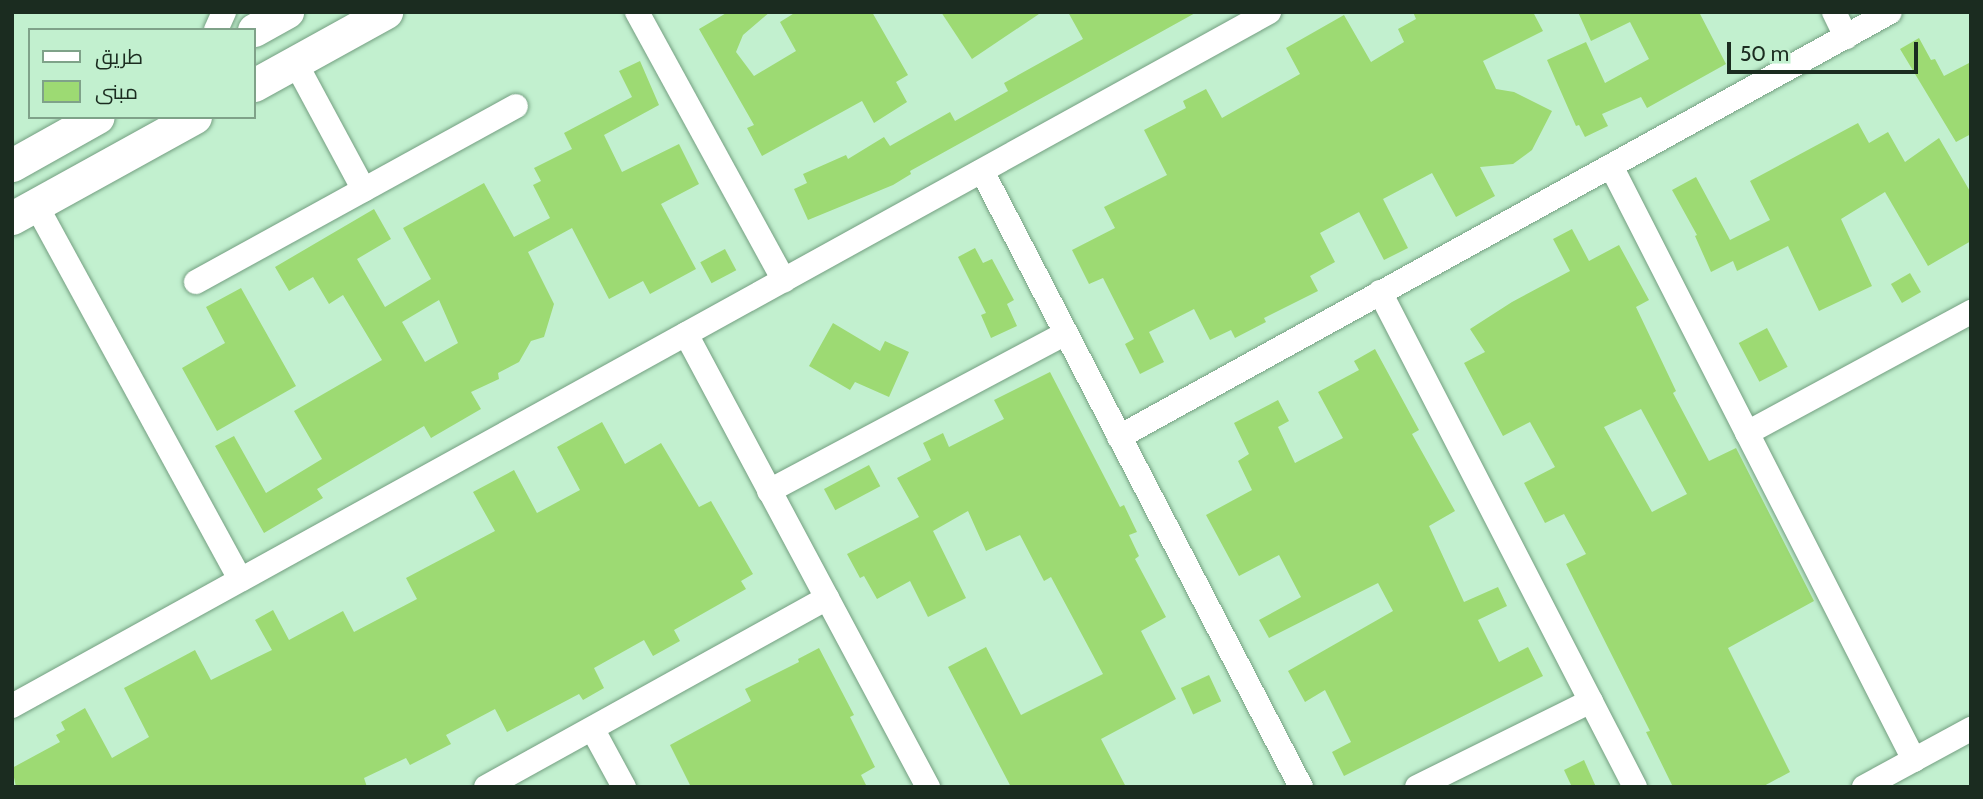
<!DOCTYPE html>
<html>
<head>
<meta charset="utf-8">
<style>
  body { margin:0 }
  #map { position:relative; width:1983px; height:799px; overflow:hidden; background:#c2f0cf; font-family:Cabin,Cairo,sans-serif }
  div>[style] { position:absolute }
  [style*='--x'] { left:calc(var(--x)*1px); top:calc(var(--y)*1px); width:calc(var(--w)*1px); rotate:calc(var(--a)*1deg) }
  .building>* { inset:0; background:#9dda73; transform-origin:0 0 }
  .roads { filter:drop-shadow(0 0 2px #749f81) drop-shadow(0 0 2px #749f81) }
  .minor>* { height:24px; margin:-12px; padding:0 12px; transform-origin:12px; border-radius:12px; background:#fff }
  .secondary>* { height:33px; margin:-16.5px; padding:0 16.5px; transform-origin:16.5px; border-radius:16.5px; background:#fff }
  span { translate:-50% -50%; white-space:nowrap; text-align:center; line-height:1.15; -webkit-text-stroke:6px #c2f0cf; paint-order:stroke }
  .frame { position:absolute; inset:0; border:14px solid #1b2c20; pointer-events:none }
  .legend { position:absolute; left:28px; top:28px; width:228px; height:91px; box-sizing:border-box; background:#c2f0cf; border:2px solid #7fa289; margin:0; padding:9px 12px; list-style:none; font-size:21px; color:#1b2c20 }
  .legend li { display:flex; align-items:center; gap:14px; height:35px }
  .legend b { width:35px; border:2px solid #7fa289 }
  .scale { position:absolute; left:1727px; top:42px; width:191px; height:32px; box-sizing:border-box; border:4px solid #1b2c20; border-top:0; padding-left:9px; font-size:21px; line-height:24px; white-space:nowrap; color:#1b2c20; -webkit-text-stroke:5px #c2f0cf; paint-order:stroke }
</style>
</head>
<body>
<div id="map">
  <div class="building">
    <div style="clip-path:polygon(728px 12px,770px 12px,743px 35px,736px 52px,754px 76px,796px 51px,780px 22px,796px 12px,872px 12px,908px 75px,896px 82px,907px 102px,874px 123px,862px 101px,762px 156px,747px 128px,754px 125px,699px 29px)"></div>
    <div style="clip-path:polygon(941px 12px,1042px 12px,972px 59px)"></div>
    <div style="clip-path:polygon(1068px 12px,1197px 12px,910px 171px,911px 174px,893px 185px,808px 220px,794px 189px,807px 183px,803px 174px,846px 155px,848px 159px,884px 137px,890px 146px,950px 112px,955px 121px,1008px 91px,1004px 83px,1083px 39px)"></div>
    <div style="clip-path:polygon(1413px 12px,1533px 12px,1543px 31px,1483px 61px,1496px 89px,1514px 92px,1552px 111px,1532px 150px,1513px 164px,1480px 167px,1495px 196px,1456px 217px,1432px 173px,1383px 199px,1408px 248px,1384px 260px,1359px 212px,1320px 233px,1335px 262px,1310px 276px,1318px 291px,1264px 318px,1266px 322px,1235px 338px,1231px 330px,1210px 340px,1194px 309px,1149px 332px,1164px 362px,1140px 374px,1125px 344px,1134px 339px,1103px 278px,1089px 284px,1072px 250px,1115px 228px,1104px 207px,1167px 175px,1144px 130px,1186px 108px,1183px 101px,1206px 89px,1222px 118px,1300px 74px,1286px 48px,1344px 15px,1371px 62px,1404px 42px,1398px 29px,1416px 19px)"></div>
    <div style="clip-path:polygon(1578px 12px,1699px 12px,1726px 64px,1647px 108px,1641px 97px,1602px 114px,1608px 126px,1585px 137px,1579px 125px,1576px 126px,1547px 60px,1586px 42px,1605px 83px,1649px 59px,1630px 22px,1591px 41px)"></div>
    <div style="clip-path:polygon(1919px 38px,1931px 60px,1935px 59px,1944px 76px,1971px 62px,1971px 134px,1956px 142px,1900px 49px)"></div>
    <div style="clip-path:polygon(evenodd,640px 61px,659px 105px,604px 135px,622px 172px,679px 144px,699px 184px,661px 204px,696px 269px,650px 294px,643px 281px,609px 299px,572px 228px,528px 252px,554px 304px,544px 337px,531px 341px,519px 362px,498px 373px,499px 379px,471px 392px,481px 409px,431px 438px,424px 426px,317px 489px,323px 498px,264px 533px,215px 446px,234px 436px,266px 493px,322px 459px,294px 411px,382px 360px,343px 295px,329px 304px,313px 277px,289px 291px,275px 267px,374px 209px,391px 239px,357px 259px,385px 307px,431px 279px,403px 228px,484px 183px,514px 237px,550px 218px,533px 185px,541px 181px,534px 168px,572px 149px,564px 133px,632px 97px,619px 71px,640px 61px,439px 300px,458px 343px,425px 362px,402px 322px,439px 300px)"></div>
    <div style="clip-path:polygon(1858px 123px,1869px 143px,1888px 132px,1905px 162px,1939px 138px,1971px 193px,1971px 241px,1928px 266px,1885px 192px,1841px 219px,1872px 286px,1819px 311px,1788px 246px,1737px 271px,1733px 261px,1711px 272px,1695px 236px,1697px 235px,1672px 190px,1696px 177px,1730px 240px,1770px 220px,1750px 181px)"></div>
    <div style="clip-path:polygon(evenodd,1572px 229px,1589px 261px,1619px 245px,1649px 300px,1636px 307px,1676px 391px,1673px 393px,1709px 461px,1736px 448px,1814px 601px,1728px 648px,1790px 772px,1762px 787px,1673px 787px,1646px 732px,1650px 731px,1566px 564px,1586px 554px,1564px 514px,1545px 523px,1524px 483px,1555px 467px,1530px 422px,1503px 436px,1464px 363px,1485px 352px,1470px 329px,1512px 302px,1570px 271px,1553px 239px,1572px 229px,1641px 409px,1687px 494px,1652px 512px,1604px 427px,1641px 409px)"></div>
    <div style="clip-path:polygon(975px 248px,983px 263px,992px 259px,1014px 300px,1007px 304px,1017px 326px,991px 338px,981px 315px,986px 313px,958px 257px)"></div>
    <div style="left:725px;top:249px;width:24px;height:28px;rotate:62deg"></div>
    <div style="left:1910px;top:273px;width:22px;height:22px;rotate:60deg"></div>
    <div style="clip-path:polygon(241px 288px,296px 386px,217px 431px,182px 368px,225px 343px,206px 307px)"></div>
    <div style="clip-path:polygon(833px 323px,880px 351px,885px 341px,909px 352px,889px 397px,855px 382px,850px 390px,809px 366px)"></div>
    <div style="left:1767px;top:328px;width:44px;height:32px;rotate:62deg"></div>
    <div style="clip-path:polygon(1375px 349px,1419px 430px,1412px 434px,1455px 511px,1429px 526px,1464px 602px,1498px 587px,1507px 606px,1478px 620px,1499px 662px,1528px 647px,1543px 676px,1344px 776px,1332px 752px,1351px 742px,1325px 690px,1305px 702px,1288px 671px,1393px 611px,1378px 583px,1269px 638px,1259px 620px,1301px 597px,1279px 555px,1239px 576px,1206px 515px,1252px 490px,1238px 461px,1249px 454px,1234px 423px,1278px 400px,1289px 421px,1278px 427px,1295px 463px,1343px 438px,1318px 392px,1359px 370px,1354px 361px)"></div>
    <div style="clip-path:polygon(1050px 372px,1120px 507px,1124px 505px,1137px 532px,1129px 535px,1139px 556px,1135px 559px,1166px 617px,1141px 631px,1176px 699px,1101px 739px,1126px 787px,1011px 787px,948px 667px,986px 647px,1021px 715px,1103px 674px,1051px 577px,1044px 581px,1020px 535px,986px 551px,968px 511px,933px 531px,966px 598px,928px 617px,910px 581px,877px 599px,864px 576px,860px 578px,847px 554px,919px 517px,897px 478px,931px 460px,923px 443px,943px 433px,949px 447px,1004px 419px,994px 400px)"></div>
    <div style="clip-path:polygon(602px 422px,625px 464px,661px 443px,699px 507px,711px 501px,753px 574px,741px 581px,746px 589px,674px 630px,680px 641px,653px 656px,644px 640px,594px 668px,604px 688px,583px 700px,579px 694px,507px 732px,495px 709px,446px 735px,451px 744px,410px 765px,406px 758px,364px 778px,367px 787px,16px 787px,12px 768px,60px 742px,56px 735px,65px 730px,61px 722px,85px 708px,112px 758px,149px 737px,124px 688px,195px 650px,211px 680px,272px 650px,255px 620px,273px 610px,289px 640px,343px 611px,354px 632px,417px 599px,406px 578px,495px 531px,473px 492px,514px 470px,537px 513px,580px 490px,557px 447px)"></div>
    <div style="left:869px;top:465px;width:24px;height:51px;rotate:62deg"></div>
    <div style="clip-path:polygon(819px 648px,854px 715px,850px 717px,875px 767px,861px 775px,867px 787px,691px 787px,670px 745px,751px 701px,745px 689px,799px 662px,798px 659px)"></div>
    <div style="left:1209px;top:675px;width:29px;height:31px;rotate:65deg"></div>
    <div style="clip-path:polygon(1584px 760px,1596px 787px,1572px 787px,1564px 770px)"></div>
  </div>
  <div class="roads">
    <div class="minor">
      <div style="--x:637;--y:12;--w:306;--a:61.3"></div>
      <div style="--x:1834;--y:12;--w:28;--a:64"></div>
      <div style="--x:216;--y:30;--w:20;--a:-66"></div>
      <div style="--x:295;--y:62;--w:145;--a:61.7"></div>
      <div style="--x:1611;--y:166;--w:667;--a:62.97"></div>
      <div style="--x:982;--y:171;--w:694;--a:62.62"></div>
      <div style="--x:36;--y:205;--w:426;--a:61.4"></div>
      <div style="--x:196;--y:282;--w:365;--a:-28.8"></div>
      <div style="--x:1380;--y:292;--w:557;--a:62.74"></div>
      <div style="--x:686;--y:334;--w:514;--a:61.89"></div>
      <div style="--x:1747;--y:433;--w:255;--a:-28.4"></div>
      <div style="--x:1119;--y:437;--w:880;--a:-28.86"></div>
      <div style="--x:769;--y:491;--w:336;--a:-28"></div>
      <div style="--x:12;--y:706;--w:1436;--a:-28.9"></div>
      <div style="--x:593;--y:730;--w:65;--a:61.5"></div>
      <div style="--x:486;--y:787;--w:390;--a:-29"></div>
      <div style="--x:1417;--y:787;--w:194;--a:-26.3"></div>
      <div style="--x:1864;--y:787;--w:122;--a:-28.5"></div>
    </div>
    <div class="secondary">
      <div style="--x:254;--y:30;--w:38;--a:-29"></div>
      <div style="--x:254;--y:85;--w:151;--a:-28.9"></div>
      <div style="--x:12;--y:165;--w:98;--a:-29.2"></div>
      <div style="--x:12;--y:218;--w:209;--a:-28.9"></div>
    </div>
  </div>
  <div class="frame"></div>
  <ul class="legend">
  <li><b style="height:9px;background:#fff"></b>طريق</li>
  <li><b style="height:19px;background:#9dda73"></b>مبنى</li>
  </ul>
  <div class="scale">50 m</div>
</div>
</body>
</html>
